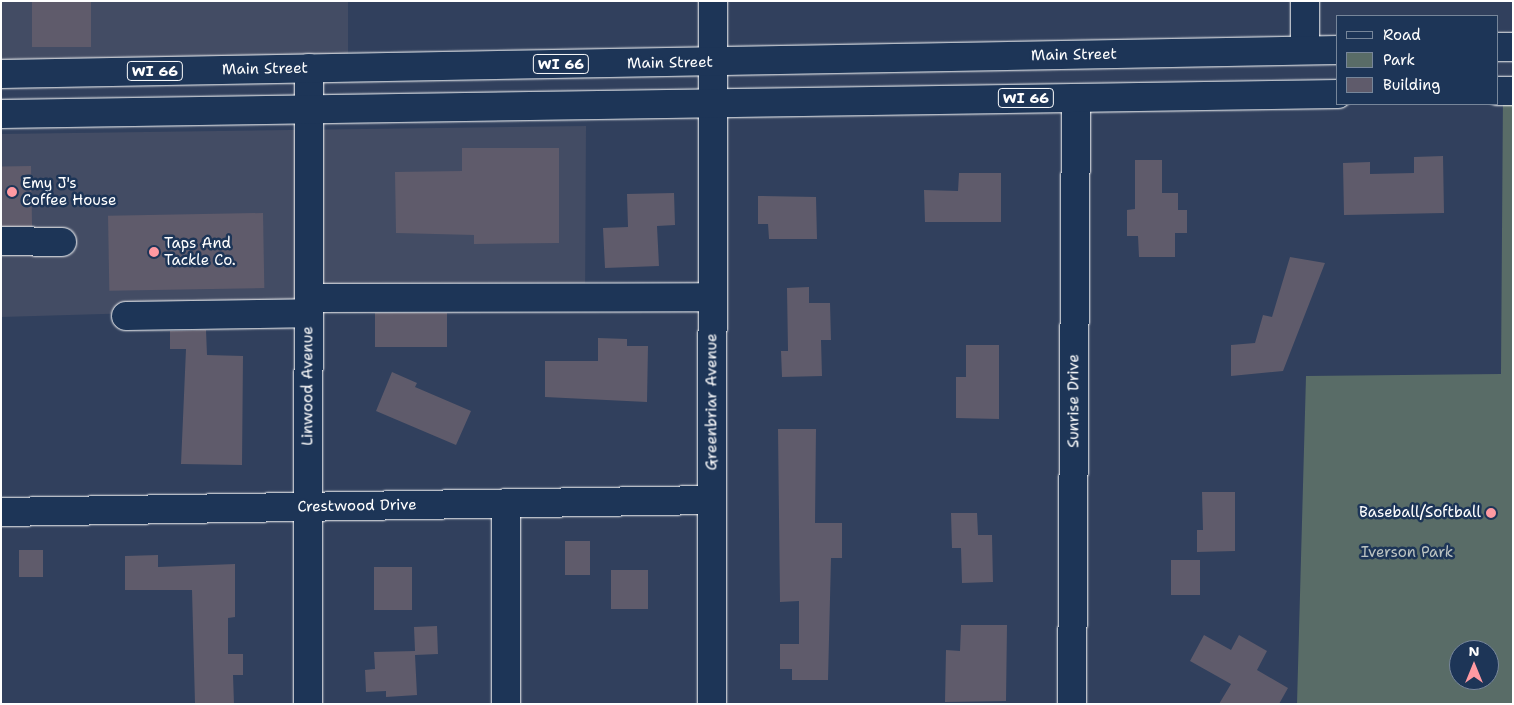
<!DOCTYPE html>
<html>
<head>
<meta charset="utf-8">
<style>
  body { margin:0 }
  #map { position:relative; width:1514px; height:705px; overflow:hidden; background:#31405d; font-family:"Shantell Sans",sans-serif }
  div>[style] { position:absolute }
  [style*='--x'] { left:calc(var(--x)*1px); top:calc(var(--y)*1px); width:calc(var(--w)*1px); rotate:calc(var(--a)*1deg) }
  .built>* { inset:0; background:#434c64; transform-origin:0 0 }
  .green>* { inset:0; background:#596c67 }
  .building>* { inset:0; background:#5f5b6b; transform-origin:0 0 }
  .roads { filter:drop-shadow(0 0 1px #fff) drop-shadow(0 0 1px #fff) }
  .minor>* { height:28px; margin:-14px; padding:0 14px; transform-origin:14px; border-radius:14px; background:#1d3557 }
  .major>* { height:28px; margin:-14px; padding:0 14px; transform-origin:14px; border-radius:14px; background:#1d3557 }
  .dots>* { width:14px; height:14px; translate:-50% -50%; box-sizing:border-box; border:2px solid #1d3557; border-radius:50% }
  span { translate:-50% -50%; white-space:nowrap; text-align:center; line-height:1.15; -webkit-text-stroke:5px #1d3557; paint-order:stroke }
  .shield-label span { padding:1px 4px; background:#1d3557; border:1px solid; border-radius:4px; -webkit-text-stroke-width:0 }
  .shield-label { font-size:14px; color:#fff; font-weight:700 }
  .street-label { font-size:15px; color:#fff }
  .poi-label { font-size:15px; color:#fff }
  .left { translate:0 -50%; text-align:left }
  .right { translate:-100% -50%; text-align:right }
  .park-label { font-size:15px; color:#bdc4c2 }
  .frame { position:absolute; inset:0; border:2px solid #fff; pointer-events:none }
  .legend { position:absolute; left:1336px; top:15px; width:162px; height:90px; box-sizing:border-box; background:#1d3557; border:1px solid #77869a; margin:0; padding:6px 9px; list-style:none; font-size:15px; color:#fff }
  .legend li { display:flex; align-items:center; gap:10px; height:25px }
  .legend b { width:25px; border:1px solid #77869a }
  .north { position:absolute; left:1449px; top:640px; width:50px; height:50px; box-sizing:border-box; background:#1d3557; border:1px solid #77869a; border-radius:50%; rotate:0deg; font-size:14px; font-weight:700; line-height:20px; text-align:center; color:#fff }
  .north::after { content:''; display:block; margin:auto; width:18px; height:22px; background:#ff9aa2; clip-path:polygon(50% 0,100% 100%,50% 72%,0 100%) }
</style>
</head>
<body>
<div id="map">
  <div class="built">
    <div style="left:1px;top:1px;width:347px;height:60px"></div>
    <div style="clip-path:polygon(586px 126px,585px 308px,306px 308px,1px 317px,1px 134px)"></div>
  </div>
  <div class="green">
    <div style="clip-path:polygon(evenodd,1503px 91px,1513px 91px,1513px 704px,1297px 704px,1306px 376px,1501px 374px,1503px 91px,1459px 650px,1489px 650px,1489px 680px,1459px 680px,1459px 650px)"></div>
  </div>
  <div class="building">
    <div style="left:32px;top:1px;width:59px;height:46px"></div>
    <div style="clip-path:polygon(462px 148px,559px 148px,559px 243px,474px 244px,474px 235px,396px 233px,395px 172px,462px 171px)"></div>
    <div style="clip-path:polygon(1443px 156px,1444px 213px,1344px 215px,1343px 163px,1370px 162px,1370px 174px,1414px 173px,1414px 157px)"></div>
    <div style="clip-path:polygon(1135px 160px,1162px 160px,1162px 193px,1178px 193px,1178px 210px,1187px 210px,1187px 233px,1175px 233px,1175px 257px,1139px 257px,1138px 236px,1127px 236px,1127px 210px,1135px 209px)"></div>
    <div style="left:31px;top:166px;width:60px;height:30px;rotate:89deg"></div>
    <div style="clip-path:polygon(959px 173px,1001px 173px,1001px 222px,925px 222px,924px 190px,958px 191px)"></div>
    <div style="clip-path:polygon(674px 193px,675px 225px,657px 226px,659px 266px,605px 268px,603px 228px,628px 227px,627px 194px)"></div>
    <div style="clip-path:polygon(758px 196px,816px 197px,817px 239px,769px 239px,768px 224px,758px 224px)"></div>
    <div style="left:263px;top:213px;width:75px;height:155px;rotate:89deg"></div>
    <div style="clip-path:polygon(1290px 257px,1325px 263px,1283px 371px,1231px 376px,1231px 345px,1255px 343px,1263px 315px,1272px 317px)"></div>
    <div style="clip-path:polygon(809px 287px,809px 303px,830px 303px,831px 340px,821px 340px,822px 376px,782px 377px,781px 351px,788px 351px,787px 288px)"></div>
    <div style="left:375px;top:313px;width:72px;height:34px"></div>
    <div style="clip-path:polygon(206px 330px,207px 355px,243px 356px,242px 465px,181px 464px,186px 349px,170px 349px,170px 331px)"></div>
    <div style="clip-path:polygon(598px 338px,627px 339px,627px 346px,648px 346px,647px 402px,545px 397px,545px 361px,598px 361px)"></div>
    <div style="clip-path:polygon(966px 345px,999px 345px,999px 419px,956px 418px,956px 377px,966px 377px)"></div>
    <div style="clip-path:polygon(392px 372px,417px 383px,415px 387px,471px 411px,456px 445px,376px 411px)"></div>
    <div style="clip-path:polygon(778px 429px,816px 429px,815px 523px,842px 523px,842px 558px,831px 558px,828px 680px,792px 680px,792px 669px,780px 669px,780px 644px,799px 644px,799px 601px,780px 602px)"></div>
    <div style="clip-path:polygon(1202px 492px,1235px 492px,1235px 551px,1197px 552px,1197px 530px,1203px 530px)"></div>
    <div style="clip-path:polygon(951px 513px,977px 513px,978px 535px,992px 535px,993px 582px,962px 583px,961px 548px,952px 548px)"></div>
    <div style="left:565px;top:541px;width:25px;height:34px"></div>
    <div style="left:19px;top:550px;width:24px;height:27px"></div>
    <div style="clip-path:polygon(158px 555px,158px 567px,235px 564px,235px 617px,228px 618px,228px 654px,243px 654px,243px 675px,233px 675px,234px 704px,195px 704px,192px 590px,125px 590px,125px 556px)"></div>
    <div style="left:1171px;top:560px;width:29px;height:35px"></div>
    <div style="left:412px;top:567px;width:43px;height:38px;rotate:90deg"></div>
    <div style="left:611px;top:570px;width:37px;height:39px"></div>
    <div style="clip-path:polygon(961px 625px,1007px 625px,1006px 701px,945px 702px,946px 650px,960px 651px)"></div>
    <div style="clip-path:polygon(437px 626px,438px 654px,415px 655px,417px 695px,386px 697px,386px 691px,366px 692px,365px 670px,375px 669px,374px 652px,415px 651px,414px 627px)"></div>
    <div style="clip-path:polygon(1204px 635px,1231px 650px,1239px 635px,1267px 651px,1257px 670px,1288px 688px,1279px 704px,1219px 704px,1231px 684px,1190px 661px)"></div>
  </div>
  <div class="roads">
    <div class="minor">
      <div style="--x:1305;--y:1;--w:49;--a:90"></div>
      <div style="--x:1;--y:241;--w:61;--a:0.9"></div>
      <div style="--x:309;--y:298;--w:403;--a:-0.1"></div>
      <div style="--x:126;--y:316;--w:182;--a:-0.9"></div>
      <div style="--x:506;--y:503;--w:201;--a:90"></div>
      <div style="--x:1;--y:512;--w:711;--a:-0.97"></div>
      <div style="--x:308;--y:704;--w:636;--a:-89.91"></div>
      <div style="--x:712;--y:704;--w:703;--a:-89.92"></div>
      <div style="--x:1072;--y:704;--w:606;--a:-89.62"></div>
    </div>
    <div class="major">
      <div style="--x:1498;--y:47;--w:15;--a:0"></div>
      <div style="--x:1;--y:74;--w:1337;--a:-1.03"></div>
      <div style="--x:1498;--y:91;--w:15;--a:0"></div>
      <div style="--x:1;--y:114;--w:1337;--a:-0.86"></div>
    </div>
  </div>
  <div class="dots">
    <div style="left:12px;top:192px;background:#ff9aa2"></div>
    <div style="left:154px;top:252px;background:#ff9aa2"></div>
    <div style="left:1491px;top:513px;background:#ff9aa2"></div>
  </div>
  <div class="shield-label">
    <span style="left:561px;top:64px">WI 66</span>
    <span style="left:155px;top:71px">WI 66</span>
    <span style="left:1026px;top:98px">WI 66</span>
  </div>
  <div class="street-label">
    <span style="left:1074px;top:55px;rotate:-1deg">Main Street</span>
    <span style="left:670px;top:63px;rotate:-1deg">Main Street</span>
    <span style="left:265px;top:69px;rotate:-1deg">Main Street</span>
    <span style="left:308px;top:386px;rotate:-90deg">Linwood Avenue</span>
    <span style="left:1074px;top:401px;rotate:-90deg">Sunrise Drive</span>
    <span style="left:712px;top:402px;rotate:-90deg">Greenbriar Avenue</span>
    <span style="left:357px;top:506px;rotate:-1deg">Crestwood Drive</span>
  </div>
  <div class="poi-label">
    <span class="left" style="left:22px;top:192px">Emy J's<br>Coffee House</span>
    <span class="left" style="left:164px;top:252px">Taps And<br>Tackle Co.</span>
    <span class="right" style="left:1481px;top:513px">Baseball/Softball</span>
  </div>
  <div class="park-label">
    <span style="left:1407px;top:553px">Iverson Park</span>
  </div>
  <div class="frame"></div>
  <ul class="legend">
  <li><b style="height:6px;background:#1d3557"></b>Road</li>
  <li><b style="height:14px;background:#596c67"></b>Park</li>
  <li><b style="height:14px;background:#5f5b6b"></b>Building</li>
  </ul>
  <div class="north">N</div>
</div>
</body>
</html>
